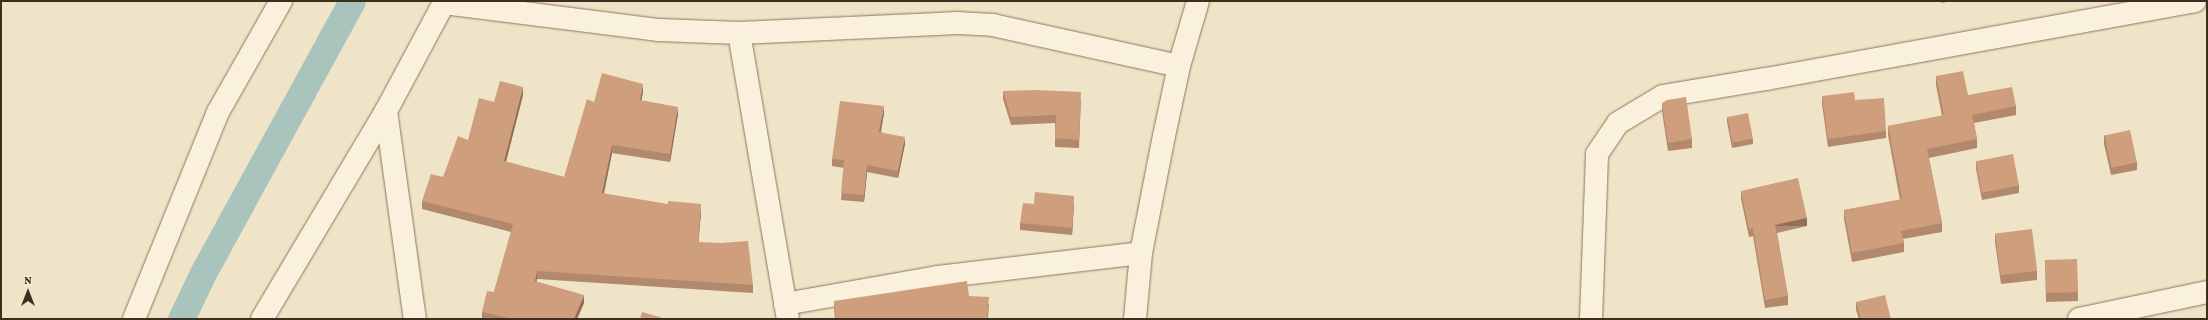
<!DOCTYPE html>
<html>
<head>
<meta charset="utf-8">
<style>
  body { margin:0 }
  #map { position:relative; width:2208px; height:320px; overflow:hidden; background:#f0e4c8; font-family:"Crimson Pro",serif }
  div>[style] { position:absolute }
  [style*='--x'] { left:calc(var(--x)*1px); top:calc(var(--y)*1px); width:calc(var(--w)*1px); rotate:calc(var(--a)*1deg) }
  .canal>* { height:27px; margin:-13.5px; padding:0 13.5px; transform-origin:13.5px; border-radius:13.5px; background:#a9c4bc }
  .roads { filter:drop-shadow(0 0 1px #8d765c) drop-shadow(0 0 1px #8d765c) }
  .street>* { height:22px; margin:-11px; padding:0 11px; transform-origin:11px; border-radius:11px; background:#faf1dc }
  .wall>* { inset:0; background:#b2896c }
  .shaded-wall>* { inset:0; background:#916f58; transform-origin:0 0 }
  .building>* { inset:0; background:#cf9f7d; transform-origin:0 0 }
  span { translate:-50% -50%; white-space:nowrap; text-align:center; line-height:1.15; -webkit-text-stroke:3px #f7eed8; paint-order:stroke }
  .frame { position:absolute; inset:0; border:2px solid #3d2e20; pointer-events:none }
  .north { position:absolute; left:8px; top:272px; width:40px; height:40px; -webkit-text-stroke:3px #f7eed8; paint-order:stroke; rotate:0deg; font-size:11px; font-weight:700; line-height:16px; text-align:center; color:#3d2e20 }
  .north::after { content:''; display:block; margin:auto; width:14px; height:18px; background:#3d2e20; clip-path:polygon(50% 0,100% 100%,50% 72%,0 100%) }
</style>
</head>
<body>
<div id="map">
  <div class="canal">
    <div style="--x:181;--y:319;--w:51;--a:-64.4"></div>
    <div style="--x:203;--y:273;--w:310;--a:-61.3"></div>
  </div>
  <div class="roads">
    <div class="street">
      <div style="--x:444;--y:3;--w:217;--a:7.2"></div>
      <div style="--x:659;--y:30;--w:80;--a:2.1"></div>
      <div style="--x:739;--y:33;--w:218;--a:-2.6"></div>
      <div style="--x:957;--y:23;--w:36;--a:3"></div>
      <div style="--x:993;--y:25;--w:190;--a:12.4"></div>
      <div style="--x:739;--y:33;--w:290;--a:80.3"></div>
      <div style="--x:386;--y:111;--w:210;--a:82.1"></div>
      <div style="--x:785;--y:304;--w:155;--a:-10"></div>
      <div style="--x:938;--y:277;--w:204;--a:-6.7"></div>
      <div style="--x:134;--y:319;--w:223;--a:-67.9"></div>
      <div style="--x:218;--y:112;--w:128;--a:-60.4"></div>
      <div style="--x:262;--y:319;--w:242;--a:-59.2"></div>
      <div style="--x:386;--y:111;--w:125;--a:-61.8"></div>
      <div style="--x:1135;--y:319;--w:66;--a:-84.8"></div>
      <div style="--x:1141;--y:253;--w:119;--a:-78.9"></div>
      <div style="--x:1164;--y:136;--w:72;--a:-77.9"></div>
      <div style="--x:1179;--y:66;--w:68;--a:-73.7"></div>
      <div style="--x:1591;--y:319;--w:165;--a:-87.9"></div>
      <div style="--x:1597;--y:154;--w:37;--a:-56"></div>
      <div style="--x:1618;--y:123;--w:52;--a:-31"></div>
      <div style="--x:1663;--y:96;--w:104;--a:-9.4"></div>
      <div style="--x:1766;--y:79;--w:436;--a:-10.3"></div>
      <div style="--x:2079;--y:319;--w:131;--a:-11.9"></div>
    </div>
  </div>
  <div class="wall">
    <div style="clip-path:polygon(1941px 1px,1953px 1px,1941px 3px)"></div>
    <div style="clip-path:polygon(1936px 76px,1968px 95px,2016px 106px,2016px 115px,1974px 123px,1977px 139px,1977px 148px,1929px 158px,1942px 223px,1942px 232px,1903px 239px,1904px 243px,1904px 252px,1852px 262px,1844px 219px,1844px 210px,1900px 200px,1888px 135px,1888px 126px,1942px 116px,1936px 85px)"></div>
    <div style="clip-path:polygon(1003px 91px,1081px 100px,1079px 148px,1055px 147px,1055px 123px,1011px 125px,1003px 99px)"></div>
    <div style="clip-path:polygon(643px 92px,641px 101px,678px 114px,670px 162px,612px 153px,604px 194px,701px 212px,698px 242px,753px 285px,753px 293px,537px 279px,536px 282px,584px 303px,577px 319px,482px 319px,482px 312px,494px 292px,511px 232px,422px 209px,422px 201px,443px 177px,494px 102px,523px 95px,506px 162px,564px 177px)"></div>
    <div style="clip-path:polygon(1822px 96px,1855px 100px,1886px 131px,1886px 138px,1828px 147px,1822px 104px)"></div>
    <div style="clip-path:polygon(1662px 103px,1692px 139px,1692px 148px,1668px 151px,1662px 111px)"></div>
    <div style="clip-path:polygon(884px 113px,881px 132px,905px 144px,898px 178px,867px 172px,864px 202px,841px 200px,844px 168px,832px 166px,832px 159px)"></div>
    <div style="clip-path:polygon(1727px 117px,1753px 139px,1753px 144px,1732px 148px,1727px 122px)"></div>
    <div style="clip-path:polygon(2104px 135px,2137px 162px,2137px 170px,2111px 175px,2104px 144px)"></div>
    <div style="clip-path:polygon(1976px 161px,2019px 185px,2019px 193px,1982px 200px,1976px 169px)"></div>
    <div style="clip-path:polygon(1741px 191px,1807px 226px,1777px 233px,1788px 296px,1788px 305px,1765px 308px,1753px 236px,1749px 237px,1741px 199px)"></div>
    <div style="clip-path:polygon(1074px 203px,1072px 235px,1020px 230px,1020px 223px,1034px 204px)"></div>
    <div style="clip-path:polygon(1995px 234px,2037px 271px,2037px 280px,2001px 284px,1995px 242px)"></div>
    <div style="clip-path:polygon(2045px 260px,2078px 292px,2078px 301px,2046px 302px)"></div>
    <div style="clip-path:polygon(969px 296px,989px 304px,988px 319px,835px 319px,834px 308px,834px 301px)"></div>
    <div style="clip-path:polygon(1856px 302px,1891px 319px,1859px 319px,1856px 310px)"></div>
  </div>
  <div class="shaded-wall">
    <div style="clip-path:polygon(643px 84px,643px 92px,640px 108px,640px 100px)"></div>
    <div style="clip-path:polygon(523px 87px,523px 95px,504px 169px,504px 161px)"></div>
    <div style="clip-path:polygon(884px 106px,884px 113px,879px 140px,879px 132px)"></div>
    <div style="clip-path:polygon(678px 107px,678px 114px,670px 162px,670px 154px)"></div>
    <div style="clip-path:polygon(905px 137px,905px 144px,898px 178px,898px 171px)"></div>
    <div style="clip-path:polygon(612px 145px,612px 153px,602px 201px,602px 193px)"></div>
    <div style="clip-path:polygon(867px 165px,867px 172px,864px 202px,864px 195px)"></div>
    <div style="clip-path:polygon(1074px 196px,1074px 203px,1072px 235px,1072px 228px)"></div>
    <div style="clip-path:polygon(701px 204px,701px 212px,698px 249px,698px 242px)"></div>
    <div style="left:1807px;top:218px;width:8px;height:33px;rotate:90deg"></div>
    <div style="clip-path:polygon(537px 271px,537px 279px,535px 289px,535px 281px)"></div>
    <div style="clip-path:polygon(584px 295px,584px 303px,577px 319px,574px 319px)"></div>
  </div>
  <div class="building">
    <div style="clip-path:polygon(1963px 71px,1968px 95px,2012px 87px,2016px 106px,1972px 115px,1977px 139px,1927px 149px,1942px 223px,1901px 231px,1904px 243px,1852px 253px,1844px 210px,1902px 199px,1888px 126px,1944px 115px,1936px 76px)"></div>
    <div style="clip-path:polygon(602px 73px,643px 84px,640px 100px,678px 107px,670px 154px,612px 145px,602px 193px,668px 204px,668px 201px,701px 204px,698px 242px,721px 243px,748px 241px,753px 285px,537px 271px,535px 281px,584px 295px,574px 319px,514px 319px,482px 312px,487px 291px,494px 292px,513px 224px,422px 201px,431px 174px,443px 177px,458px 136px,468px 140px,479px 98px,494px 102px,500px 81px,523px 87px,504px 161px,564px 177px,587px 99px,594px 102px)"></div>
    <div style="clip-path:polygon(1036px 90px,1081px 92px,1079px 140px,1055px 138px,1056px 115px,1011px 117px,1003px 91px)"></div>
    <div style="clip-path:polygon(1854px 92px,1855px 100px,1884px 98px,1886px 131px,1828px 139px,1822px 96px)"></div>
    <div style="clip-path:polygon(1686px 97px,1692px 139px,1668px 143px,1662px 103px,1667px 100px)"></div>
    <div style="clip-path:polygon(840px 101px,884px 106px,879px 132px,905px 137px,898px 171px,867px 165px,864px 195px,841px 193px,844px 160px,832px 159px)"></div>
    <div style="left:1748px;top:113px;width:26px;height:21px;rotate:79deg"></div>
    <div style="left:2130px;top:130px;width:33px;height:26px;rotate:78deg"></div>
    <div style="left:2013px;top:154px;width:32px;height:38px;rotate:79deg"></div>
    <div style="clip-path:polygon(1798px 178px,1807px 218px,1775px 225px,1788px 296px,1765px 300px,1753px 228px,1749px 229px,1741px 191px)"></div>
    <div style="clip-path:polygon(1035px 192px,1074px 196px,1072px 228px,1020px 223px,1023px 203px,1034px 204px)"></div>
    <div style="left:2032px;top:229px;width:42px;height:37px;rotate:83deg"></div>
    <div style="left:2077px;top:259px;width:33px;height:32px;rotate:88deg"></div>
    <div style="clip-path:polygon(967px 281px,969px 296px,989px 297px,987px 319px,852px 319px,852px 318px,847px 319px,836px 319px,834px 301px)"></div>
    <div style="clip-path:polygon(1885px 295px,1891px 319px,1861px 319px,1856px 302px)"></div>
    <div style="clip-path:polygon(642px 312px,663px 318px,663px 319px,640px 319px)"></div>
  </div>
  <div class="frame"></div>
  <div class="north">N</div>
</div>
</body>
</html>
